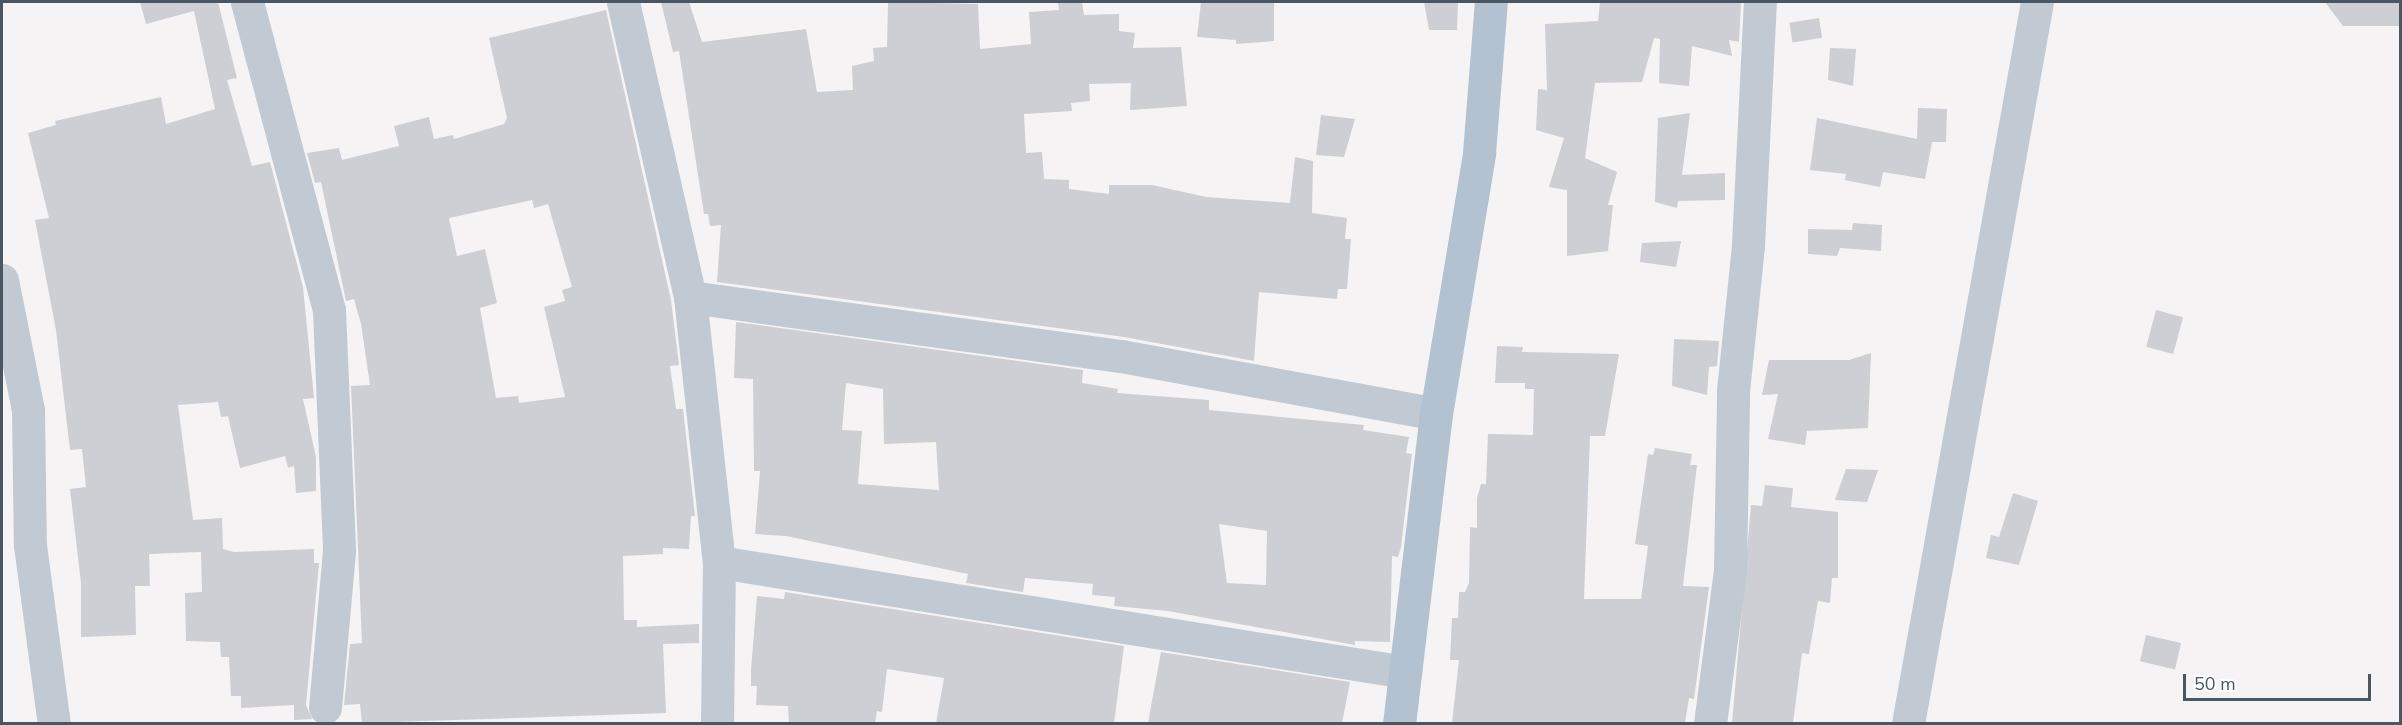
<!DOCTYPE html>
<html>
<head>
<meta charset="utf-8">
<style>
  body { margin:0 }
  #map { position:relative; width:2402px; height:725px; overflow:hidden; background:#f5f3f3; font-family:"Nunito Sans",sans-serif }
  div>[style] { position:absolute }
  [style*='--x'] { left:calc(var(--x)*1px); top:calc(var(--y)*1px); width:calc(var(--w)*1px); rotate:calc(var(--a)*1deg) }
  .building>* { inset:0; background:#cdcfd5; transform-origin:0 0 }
  .minor>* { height:33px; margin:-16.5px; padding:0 16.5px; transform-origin:16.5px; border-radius:16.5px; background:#c1cad2 }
  .major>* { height:33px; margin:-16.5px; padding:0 16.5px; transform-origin:16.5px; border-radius:16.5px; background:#b3c2d1 }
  span { translate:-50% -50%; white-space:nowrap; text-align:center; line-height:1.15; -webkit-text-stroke:6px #fff; paint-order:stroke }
  .frame { position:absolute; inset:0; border:3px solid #4a5661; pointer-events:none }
  .scale { position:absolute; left:2183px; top:674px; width:188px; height:27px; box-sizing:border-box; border:3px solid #4a5661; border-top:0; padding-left:8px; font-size:18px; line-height:21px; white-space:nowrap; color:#4a5661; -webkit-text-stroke:4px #fff; paint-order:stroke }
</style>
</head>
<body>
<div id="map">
  <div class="building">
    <div style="clip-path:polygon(140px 2px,218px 2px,237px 78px,227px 80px,252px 166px,270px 162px,303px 287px,314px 398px,303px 399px,316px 457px,316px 491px,296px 493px,294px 466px,288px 468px,285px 456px,240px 468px,228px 416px,221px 417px,218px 402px,178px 405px,193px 520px,222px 518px,223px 549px,234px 552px,314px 549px,314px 563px,319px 563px,306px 705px,312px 719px,294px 720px,294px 705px,241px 708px,241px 696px,231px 696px,229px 657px,221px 657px,220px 642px,186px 641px,185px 593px,202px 592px,201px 552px,149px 554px,150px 586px,135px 586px,136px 635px,81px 637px,81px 583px,70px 489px,86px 487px,82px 449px,70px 450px,56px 330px,35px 220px,49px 218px,28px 133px,56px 125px,55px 121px,161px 97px,166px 124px,215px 109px,194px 11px,146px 24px)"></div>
    <div style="clip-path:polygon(661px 2px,689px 2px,702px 42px,806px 29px,817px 92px,853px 90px,852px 66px,874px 61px,873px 48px,887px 47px,888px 2px,978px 4px,980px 49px,1031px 44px,1029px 12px,1059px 10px,1058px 2px,1082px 2px,1084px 15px,1119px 14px,1119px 31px,1135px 33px,1133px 48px,1181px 47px,1187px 106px,1130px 110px,1131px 83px,1089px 84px,1090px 101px,1071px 103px,1072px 111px,1024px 114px,1026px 153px,1042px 152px,1044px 179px,1069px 180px,1069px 189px,1109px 194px,1109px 185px,1152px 185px,1206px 197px,1290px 203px,1295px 157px,1313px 161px,1312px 213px,1347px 218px,1345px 239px,1351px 239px,1347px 289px,1338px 289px,1337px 299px,1259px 292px,1254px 361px,1124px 337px,717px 282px,721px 225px,710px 226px,708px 214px,704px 214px,679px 51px,673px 52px)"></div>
    <div style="clip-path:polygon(1201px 2px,1274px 2px,1274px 41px,1236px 44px,1236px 40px,1197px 37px)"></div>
    <div style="clip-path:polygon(1424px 2px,1458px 2px,1457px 30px,1429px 30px)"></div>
    <div style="clip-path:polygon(1600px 2px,1741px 2px,1739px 42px,1729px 40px,1732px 56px,1692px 46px,1689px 86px,1659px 83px,1660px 39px,1654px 38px,1642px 82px,1595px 83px,1585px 158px,1617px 172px,1608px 205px,1613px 205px,1608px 251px,1567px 256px,1567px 190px,1549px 187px,1564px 138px,1536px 130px,1538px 89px,1547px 90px,1545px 24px,1598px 21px)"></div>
    <div style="clip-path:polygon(2325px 2px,2400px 2px,2400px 26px,2343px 26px)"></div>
    <div style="clip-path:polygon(evenodd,606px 10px,671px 300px,679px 365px,670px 366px,676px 409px,683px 409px,695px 516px,691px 516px,689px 549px,663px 548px,663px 554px,623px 556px,624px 620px,637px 620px,637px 627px,699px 624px,699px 643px,663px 644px,666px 713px,362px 723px,360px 704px,344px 705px,350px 644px,362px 643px,351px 386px,370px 385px,361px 324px,354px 299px,346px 301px,321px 182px,315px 183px,307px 153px,339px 148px,342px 160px,399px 146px,394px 126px,429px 117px,434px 139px,453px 135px,454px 139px,504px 124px,507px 118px,489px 38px,606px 10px,532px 200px,534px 208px,548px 204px,572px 287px,562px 290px,565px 301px,544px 307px,565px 397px,519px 403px,518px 396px,496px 398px,480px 308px,497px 303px,485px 249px,457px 256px,449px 218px,532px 200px)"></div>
    <div style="left:1819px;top:18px;width:20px;height:30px;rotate:81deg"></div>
    <div style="clip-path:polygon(1830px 48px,1856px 49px,1853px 86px,1828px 80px)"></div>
    <div style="clip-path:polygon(1918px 108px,1947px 109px,1946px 142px,1932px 142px,1925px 179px,1883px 172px,1880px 187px,1845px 180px,1846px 174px,1810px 170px,1817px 118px,1917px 139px)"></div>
    <div style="clip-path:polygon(1690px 113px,1682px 175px,1725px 173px,1725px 200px,1678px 201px,1677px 208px,1655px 202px,1658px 118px)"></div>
    <div style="clip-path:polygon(1321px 115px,1355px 119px,1344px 157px,1316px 155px)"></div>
    <div style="clip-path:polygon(1853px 223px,1882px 225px,1881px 251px,1840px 248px,1837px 256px,1808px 254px,1808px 229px,1852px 230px)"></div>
    <div style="clip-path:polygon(1681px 241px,1676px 267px,1640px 262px,1642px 243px)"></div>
    <div style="left:2156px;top:310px;width:28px;height:38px;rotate:15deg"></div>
    <div style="clip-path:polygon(evenodd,736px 322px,1083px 370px,1082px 383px,1118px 389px,1117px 393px,1209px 400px,1209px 410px,1364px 425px,1363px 430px,1409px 437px,1406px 453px,1412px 454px,1401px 547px,1398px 557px,1392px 556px,1390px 642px,1355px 641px,1355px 645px,1168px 611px,1114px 606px,1115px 597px,1092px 595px,1093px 584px,1025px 578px,1023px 592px,966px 583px,968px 574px,786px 536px,755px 534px,760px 471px,754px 471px,753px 379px,734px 378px,736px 322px,846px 383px,883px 389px,884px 444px,936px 442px,939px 490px,858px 484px,862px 431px,842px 430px,846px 383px,736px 322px,1219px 524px,1267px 531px,1266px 585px,1227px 583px,1219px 524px)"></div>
    <div style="clip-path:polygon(1674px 339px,1719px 341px,1717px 366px,1709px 367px,1707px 395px,1672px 386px)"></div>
    <div style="clip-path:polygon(1497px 346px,1523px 347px,1522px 352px,1619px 354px,1605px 436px,1590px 436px,1584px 599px,1641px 599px,1648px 546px,1635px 544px,1648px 454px,1653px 455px,1655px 448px,1692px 454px,1690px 465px,1697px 465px,1683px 586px,1709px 587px,1694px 699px,1689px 698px,1685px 723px,1452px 723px,1459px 660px,1450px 660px,1452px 618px,1458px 618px,1459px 592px,1465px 592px,1469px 583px,1470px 527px,1477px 528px,1477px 498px,1481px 484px,1486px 484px,1488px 434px,1533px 435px,1534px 389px,1525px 389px,1525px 383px,1495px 383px)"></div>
    <div style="clip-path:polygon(1871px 353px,1868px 428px,1807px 431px,1805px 445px,1768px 439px,1778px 394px,1762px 395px,1769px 360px,1849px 360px)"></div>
    <div style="clip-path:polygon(1846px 469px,1878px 470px,1867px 502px,1835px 500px)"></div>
    <div style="clip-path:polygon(1765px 485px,1793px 488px,1791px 507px,1838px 512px,1838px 578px,1832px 578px,1830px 603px,1818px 601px,1809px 654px,1802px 653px,1793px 723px,1732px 723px,1751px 505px,1762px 506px)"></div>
    <div style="clip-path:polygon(2013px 493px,2038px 501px,2019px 565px,1986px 558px,1991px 535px,1999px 537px)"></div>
    <div style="clip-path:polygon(785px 592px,1124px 646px,1114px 723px,936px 723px,944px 678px,887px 669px,882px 712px,877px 711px,875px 723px,789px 723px,788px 706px,756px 705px,757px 686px,751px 686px,751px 670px,757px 596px,784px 599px)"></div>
    <div style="left:2146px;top:635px;width:36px;height:27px;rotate:13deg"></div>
    <div style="clip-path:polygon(1161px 652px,1350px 682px,1342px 723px,1148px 723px)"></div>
  </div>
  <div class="minor">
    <div style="--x:247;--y:2;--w:319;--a:75.1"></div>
    <div style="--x:329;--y:310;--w:241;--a:87.6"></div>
    <div style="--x:339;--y:551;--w:157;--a:95.1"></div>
    <div style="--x:623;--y:2;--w:303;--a:77.2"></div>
    <div style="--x:690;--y:297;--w:267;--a:83.8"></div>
    <div style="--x:719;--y:562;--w:162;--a:90.7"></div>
    <div style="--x:2;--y:280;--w:133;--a:78.7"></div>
    <div style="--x:28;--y:410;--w:135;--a:89.2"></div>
    <div style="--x:30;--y:545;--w:181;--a:82.4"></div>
    <div style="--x:690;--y:297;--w:435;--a:7.8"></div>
    <div style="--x:1121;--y:356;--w:320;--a:10.4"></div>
    <div style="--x:719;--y:562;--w:695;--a:9.11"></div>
    <div style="--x:1710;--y:724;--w:154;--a:-82.6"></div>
    <div style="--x:1730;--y:571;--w:180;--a:-89"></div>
    <div style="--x:1733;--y:391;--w:147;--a:-84.1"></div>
    <div style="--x:1748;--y:245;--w:243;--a:-87.2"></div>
    <div style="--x:1908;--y:724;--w:733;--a:-79.87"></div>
  </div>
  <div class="major">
    <div style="--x:1399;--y:724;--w:312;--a:-83.2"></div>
    <div style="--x:1436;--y:414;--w:265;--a:-80.6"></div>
    <div style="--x:1479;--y:153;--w:151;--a:-85.5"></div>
  </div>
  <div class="frame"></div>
  <div class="scale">50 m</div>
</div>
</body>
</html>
